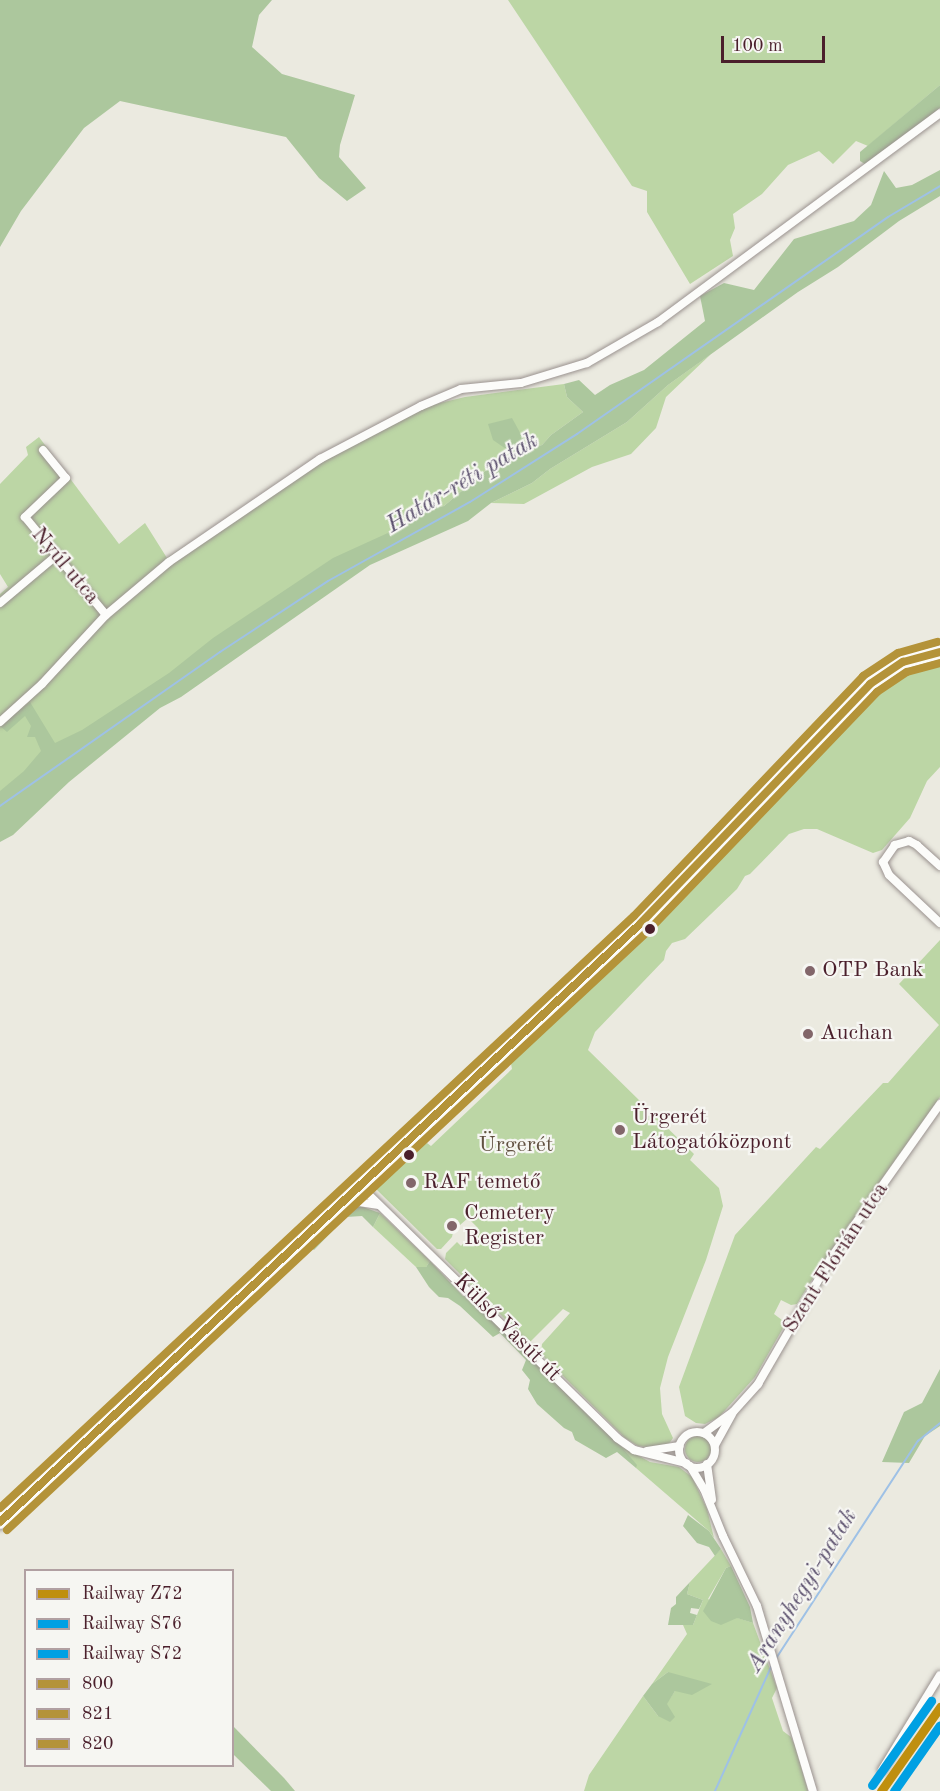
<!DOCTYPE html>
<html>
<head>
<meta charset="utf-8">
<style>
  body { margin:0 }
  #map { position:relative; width:940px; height:1791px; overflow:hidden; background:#ebeae0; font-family:"Old Standard TT",serif }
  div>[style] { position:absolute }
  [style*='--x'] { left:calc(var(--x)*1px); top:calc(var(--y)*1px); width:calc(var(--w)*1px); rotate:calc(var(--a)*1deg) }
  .green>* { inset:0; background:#bcd6a5 }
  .round { border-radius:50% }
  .forest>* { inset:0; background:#acc79d }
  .stream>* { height:2px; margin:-1px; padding:0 1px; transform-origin:1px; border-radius:1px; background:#9ec1e6 }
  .roads { filter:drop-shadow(0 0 2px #9a928f) drop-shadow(0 0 2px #9a928f) }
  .minor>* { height:8px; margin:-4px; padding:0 4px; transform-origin:4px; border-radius:4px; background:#fcfcfa }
  .minor>.ring { margin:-4px; padding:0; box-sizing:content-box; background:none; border:8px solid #fcfcfa; border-radius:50% }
  .primary>* { height:14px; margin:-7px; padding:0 7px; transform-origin:7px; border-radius:7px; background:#fcfcfa }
  .bus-1>* { height:8px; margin:-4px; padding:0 4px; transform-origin:4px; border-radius:4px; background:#b49339 }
  .bus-2>* { height:8px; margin:-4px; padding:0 4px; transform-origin:4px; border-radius:4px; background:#b49339 }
  .bus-3>* { height:8px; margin:-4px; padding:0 4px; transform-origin:4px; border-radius:4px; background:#b49339 }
  .rail-1>* { height:9px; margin:-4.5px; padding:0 4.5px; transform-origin:4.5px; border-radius:4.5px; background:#bf8f0f }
  .rail-2>* { height:9px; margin:-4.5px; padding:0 4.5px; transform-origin:4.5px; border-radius:4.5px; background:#00a0e3 }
  .rail-3>* { height:9px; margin:-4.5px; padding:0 4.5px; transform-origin:4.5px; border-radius:4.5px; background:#00a0e3 }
  .dots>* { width:16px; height:16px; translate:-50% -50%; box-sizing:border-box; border:3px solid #f6f6f2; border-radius:50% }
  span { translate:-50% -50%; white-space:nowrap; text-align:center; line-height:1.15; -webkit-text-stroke:4.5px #f6f6f2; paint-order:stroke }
  .street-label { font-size:22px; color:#4a1f2b }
  .poi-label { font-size:22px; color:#4a1f2b }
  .left { translate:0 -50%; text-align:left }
  .park-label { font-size:22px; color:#615141 }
  .water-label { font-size:24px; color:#5c516e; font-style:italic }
  .legend { position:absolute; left:24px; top:1569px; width:210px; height:198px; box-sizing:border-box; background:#f6f6f2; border:2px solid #b1a0a2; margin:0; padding:8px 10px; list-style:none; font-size:18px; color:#4a1f2b }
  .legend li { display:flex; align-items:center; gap:12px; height:30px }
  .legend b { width:30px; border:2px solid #b1a0a2 }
  .scale { position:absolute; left:721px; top:36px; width:104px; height:27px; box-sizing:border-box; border:3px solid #4a1f2b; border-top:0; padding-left:8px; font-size:18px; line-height:21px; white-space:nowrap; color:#4a1f2b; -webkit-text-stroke:4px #f6f6f2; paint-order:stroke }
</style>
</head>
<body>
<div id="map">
  <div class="green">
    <div style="clip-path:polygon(508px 0,940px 0,940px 85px,868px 146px,856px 141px,833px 164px,819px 151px,788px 165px,762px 194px,733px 214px,735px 228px,730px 240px,733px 256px,690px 284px,647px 212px,647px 191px,632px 186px)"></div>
    <div style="clip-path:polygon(711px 354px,666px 397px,656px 428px,631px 454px,592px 467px,524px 504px,491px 503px,532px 483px,550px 469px,627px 422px,668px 385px)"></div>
    <div style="clip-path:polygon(564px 384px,567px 397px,583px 412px,551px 435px,542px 445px,529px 450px,509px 451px,444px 506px,425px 510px,390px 532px,0 806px,0 594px,8px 587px,0 574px,0 484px,28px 455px,26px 447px,39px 437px,119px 544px,145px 523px,167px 558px,298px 472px,423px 407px,465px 397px)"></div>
    <div style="clip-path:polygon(940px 664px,940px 767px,927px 781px,910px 818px,882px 850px,873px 853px,817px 829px,804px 829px,789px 834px,750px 874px,745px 876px,737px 889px,685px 939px,672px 943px,666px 951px,664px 960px,595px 1032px,588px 1050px,694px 1154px,690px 1160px,719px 1188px,723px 1206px,706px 1260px,668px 1357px,660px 1388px,662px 1414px,673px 1438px,668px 1445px,655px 1448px,638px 1446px,625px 1438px,541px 1354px,542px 1344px,570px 1313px,563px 1309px,529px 1343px,445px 1259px,446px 1253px,457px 1242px,461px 1246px,478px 1228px,468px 1218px,460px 1225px,455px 1223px,452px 1237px,441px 1249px,437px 1249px,374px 1187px,375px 1182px,415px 1148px,427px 1143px,431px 1146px,512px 1069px,510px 1058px,699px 874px,822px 739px,873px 691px,915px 666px)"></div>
    <div style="clip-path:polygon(940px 940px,940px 1097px,826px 1257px,797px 1304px,791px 1305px,781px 1300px,774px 1314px,786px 1323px,755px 1377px,719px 1417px,705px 1424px,696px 1423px,685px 1416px,679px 1387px,735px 1235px,816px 1147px,820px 1149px,883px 1083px,888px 1083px,939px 1025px,899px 984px)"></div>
    <div style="clip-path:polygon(380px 1213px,430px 1261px,426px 1267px,416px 1267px,373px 1227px)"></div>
    <div class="round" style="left:685px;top:1436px;width:26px;height:26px"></div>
    <div style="clip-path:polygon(621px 1446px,650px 1462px,679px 1467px,692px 1477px,707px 1509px,714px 1538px,709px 1531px,636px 1468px,636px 1465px)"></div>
    <div style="clip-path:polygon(721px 1549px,731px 1566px,726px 1568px,708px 1599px,738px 1618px,753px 1623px,777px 1688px,772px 1698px,783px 1731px,791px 1737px,795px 1746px,808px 1791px,584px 1791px,589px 1775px,643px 1696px,658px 1716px,675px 1691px,668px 1672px,652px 1684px,687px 1634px,683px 1625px,693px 1625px,703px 1600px,687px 1594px,690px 1582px)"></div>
  </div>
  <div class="forest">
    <div style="clip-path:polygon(0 0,272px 0,259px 15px,252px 47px,282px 74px,355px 95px,340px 145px,339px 157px,366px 188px,347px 201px,319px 178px,286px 137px,120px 101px,84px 128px,21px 211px,0 247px)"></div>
    <div style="clip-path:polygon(940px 85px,940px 108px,868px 166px,860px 161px,860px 152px)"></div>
    <div style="clip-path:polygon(940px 170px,940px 196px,899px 221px,838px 267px,798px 292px,668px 385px,627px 422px,550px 469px,532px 483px,491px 503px,468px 521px,370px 565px,181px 697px,160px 708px,69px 782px,13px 835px,0 842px,0 791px,24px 771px,41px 751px,35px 737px,27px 737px,31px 726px,25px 716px,7px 732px,0 726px,30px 702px,55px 743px,82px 730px,169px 673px,213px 638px,333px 558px,390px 532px,425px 510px,444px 506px,509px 451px,493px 440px,488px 424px,512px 418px,529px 449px,542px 445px,551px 435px,583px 412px,567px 397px,564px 384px,579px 380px,595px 395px,610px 385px,644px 370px,705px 321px,700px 296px,724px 283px,754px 290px,794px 239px,854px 221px,871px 205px,884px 171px,896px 188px,912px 185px)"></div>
    <div style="clip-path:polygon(360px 1206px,380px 1213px,373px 1227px,362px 1216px,346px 1217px,314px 1250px,310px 1247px,342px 1212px)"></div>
    <div style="clip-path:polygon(430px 1261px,463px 1296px,470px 1297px,621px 1446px,637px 1465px,636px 1468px,617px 1452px,606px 1458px,575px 1440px,572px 1432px,564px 1428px,537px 1404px,528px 1389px,530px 1380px,522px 1370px,526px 1360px,500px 1333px,493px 1337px,460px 1306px,448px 1298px,439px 1297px,429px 1287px,416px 1267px,426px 1267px)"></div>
    <div style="clip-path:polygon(940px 1369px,940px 1426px,925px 1436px,909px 1463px,882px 1462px,904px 1412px,922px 1403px)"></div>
    <div style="clip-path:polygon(688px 1515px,709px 1531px,721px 1549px,715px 1556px,709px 1547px,697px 1543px,683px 1526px)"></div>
    <div style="clip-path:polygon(731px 1566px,750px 1607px,753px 1623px,737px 1618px,721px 1625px,711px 1621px,703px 1611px,726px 1568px)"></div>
    <div style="clip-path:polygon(690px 1582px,687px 1594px,703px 1600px,699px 1609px,691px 1608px,690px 1613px,697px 1615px,693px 1625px,668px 1625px,671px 1608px,676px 1604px,676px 1597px)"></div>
    <div style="clip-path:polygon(668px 1672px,712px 1684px,692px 1695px,675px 1691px,667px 1704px,675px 1717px,670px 1722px,658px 1716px,643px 1696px,652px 1684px)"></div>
    <div style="clip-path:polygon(233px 1726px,284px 1778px,295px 1791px,271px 1791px,233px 1754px)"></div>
  </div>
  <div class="stream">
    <div style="--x:0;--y:806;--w:269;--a:-35"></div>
    <div style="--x:220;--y:652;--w:129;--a:-33.3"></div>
    <div style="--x:328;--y:581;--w:162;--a:-29.1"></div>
    <div style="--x:470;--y:502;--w:127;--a:-32.4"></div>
    <div style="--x:577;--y:434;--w:379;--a:-34.9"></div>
    <div style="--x:888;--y:217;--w:61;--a:-30.8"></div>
    <div style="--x:775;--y:1660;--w:262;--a:-56.9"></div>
    <div style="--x:918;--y:1441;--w:28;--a:-39"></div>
    <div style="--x:715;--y:1791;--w:138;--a:-65.7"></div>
  </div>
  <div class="roads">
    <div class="minor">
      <div style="--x:43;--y:450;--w:36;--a:51"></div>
      <div style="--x:66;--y:478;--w:57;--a:136.4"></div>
      <div style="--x:25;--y:517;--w:127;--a:50.4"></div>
      <div style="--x:0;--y:603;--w:75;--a:-40.1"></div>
      <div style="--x:0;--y:722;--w:57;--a:-42.1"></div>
      <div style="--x:42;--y:684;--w:94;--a:-47.2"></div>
      <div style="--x:106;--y:615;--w:82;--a:-40.1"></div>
      <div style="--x:169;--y:562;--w:183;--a:-34.3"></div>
      <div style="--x:320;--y:459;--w:114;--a:-27.7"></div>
      <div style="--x:421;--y:406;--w:43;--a:-23"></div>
      <div style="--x:461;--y:389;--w:60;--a:-5.7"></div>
      <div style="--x:521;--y:383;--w:69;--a:-16.9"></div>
      <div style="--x:587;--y:363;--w:82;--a:-30"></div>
      <div style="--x:658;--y:322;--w:351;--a:-36.5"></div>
      <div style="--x:940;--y:866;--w:31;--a:-138"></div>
      <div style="--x:917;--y:845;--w:9;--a:-153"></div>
      <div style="--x:909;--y:841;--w:15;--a:164"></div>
      <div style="--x:895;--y:845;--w:21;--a:125"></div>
      <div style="--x:883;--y:862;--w:14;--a:65"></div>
      <div style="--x:889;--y:875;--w:70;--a:43.3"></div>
      <div style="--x:361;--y:1187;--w:359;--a:44.4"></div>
      <div style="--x:617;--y:1438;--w:21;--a:35"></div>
      <div style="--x:634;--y:1450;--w:54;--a:14"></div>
      <div style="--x:340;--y:1210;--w:21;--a:-23"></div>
      <div style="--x:359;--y:1202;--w:20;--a:9"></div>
      <div class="ring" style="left:679px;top:1432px;width:28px;height:28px"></div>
      <div style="--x:704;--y:1433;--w:36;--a:-36"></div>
      <div style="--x:733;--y:1412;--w:38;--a:-48"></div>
      <div style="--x:758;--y:1384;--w:146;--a:-59.9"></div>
      <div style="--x:831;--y:1258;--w:189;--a:-54.7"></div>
      <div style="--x:715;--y:1445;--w:35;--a:-61"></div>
      <div style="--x:647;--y:1451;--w:33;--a:-9"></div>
      <div style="--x:707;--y:1464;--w:36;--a:82"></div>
      <div style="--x:690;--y:1466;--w:27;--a:59"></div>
      <div style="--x:704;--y:1489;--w:51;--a:68"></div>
      <div style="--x:723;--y:1536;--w:78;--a:64.1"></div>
      <div style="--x:757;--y:1606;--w:193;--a:73.2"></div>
      <div style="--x:882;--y:1770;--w:111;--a:-58.6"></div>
    </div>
    <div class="primary">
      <div style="--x:0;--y:1522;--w:877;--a:-43.06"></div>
      <div style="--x:641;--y:923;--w:331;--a:-46.2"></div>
      <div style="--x:870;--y:684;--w:40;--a:-34"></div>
      <div style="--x:903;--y:662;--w:38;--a:-15"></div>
    </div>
  </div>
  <div class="bus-1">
    <div style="--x:0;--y:1522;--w:877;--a:-43.06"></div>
    <div style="--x:641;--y:923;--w:331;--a:-46.2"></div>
    <div style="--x:870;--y:684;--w:40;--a:-34"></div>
    <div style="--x:903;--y:662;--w:38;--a:-15"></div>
  </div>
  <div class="bus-2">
    <div style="--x:7;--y:1530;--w:877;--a:-43.06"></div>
    <div style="--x:648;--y:931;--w:331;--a:-46.2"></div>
    <div style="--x:877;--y:692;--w:36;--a:-34"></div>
    <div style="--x:907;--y:672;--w:34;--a:-15"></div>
  </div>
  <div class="bus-3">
    <div style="--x:0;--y:1508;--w:867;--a:-43.04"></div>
    <div style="--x:634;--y:916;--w:332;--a:-46.3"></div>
    <div style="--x:863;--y:676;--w:42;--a:-33.3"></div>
    <div style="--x:898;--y:653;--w:41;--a:-15.8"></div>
  </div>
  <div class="rail-1">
    <div style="--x:881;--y:1791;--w:103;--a:-54.9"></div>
  </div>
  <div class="rail-2">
    <div style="--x:894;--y:1791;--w:80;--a:-55.1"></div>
  </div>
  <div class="rail-3">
    <div style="--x:872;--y:1785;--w:103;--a:-54.9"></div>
  </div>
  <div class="dots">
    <div style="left:650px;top:929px;background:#4a1f2b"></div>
    <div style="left:810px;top:971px;background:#82666a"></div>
    <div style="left:808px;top:1034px;background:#82666a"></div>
    <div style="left:620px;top:1130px;background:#82666a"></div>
    <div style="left:409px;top:1155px;background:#4a1f2b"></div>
    <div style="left:411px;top:1183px;background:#82666a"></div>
    <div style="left:452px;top:1226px;background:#82666a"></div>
  </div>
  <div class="street-label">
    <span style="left:65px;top:566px;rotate:50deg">Nyúl utca</span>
    <span style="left:836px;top:1258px;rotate:-57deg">Szent Flórián utca</span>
    <span style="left:507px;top:1328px;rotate:45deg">Külső Vasút út</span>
  </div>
  <div class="poi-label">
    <span class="left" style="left:822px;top:971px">OTP Bank</span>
    <span class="left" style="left:820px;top:1034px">Auchan</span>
    <span class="left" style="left:632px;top:1130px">Ürgerét<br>Látogatóközpont</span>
    <span class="left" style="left:423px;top:1183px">RAF temető</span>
    <span class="left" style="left:464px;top:1226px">Cemetery<br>Register</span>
  </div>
  <div class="park-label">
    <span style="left:516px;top:1146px">Ürgerét</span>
  </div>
  <div class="water-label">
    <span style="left:463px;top:484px;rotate:-31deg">Határ-réti patak</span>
    <span style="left:803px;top:1591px;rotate:-58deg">Aranyhegyi-patak</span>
  </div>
  <ul class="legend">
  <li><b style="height:8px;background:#bf8f0f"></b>Railway Z72</li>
  <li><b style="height:8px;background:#00a0e3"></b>Railway S76</li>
  <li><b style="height:8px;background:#00a0e3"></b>Railway S72</li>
  <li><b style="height:8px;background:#b49339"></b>800</li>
  <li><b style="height:8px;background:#b49339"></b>821</li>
  <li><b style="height:8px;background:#b49339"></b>820</li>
  </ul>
  <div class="scale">100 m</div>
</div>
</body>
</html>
